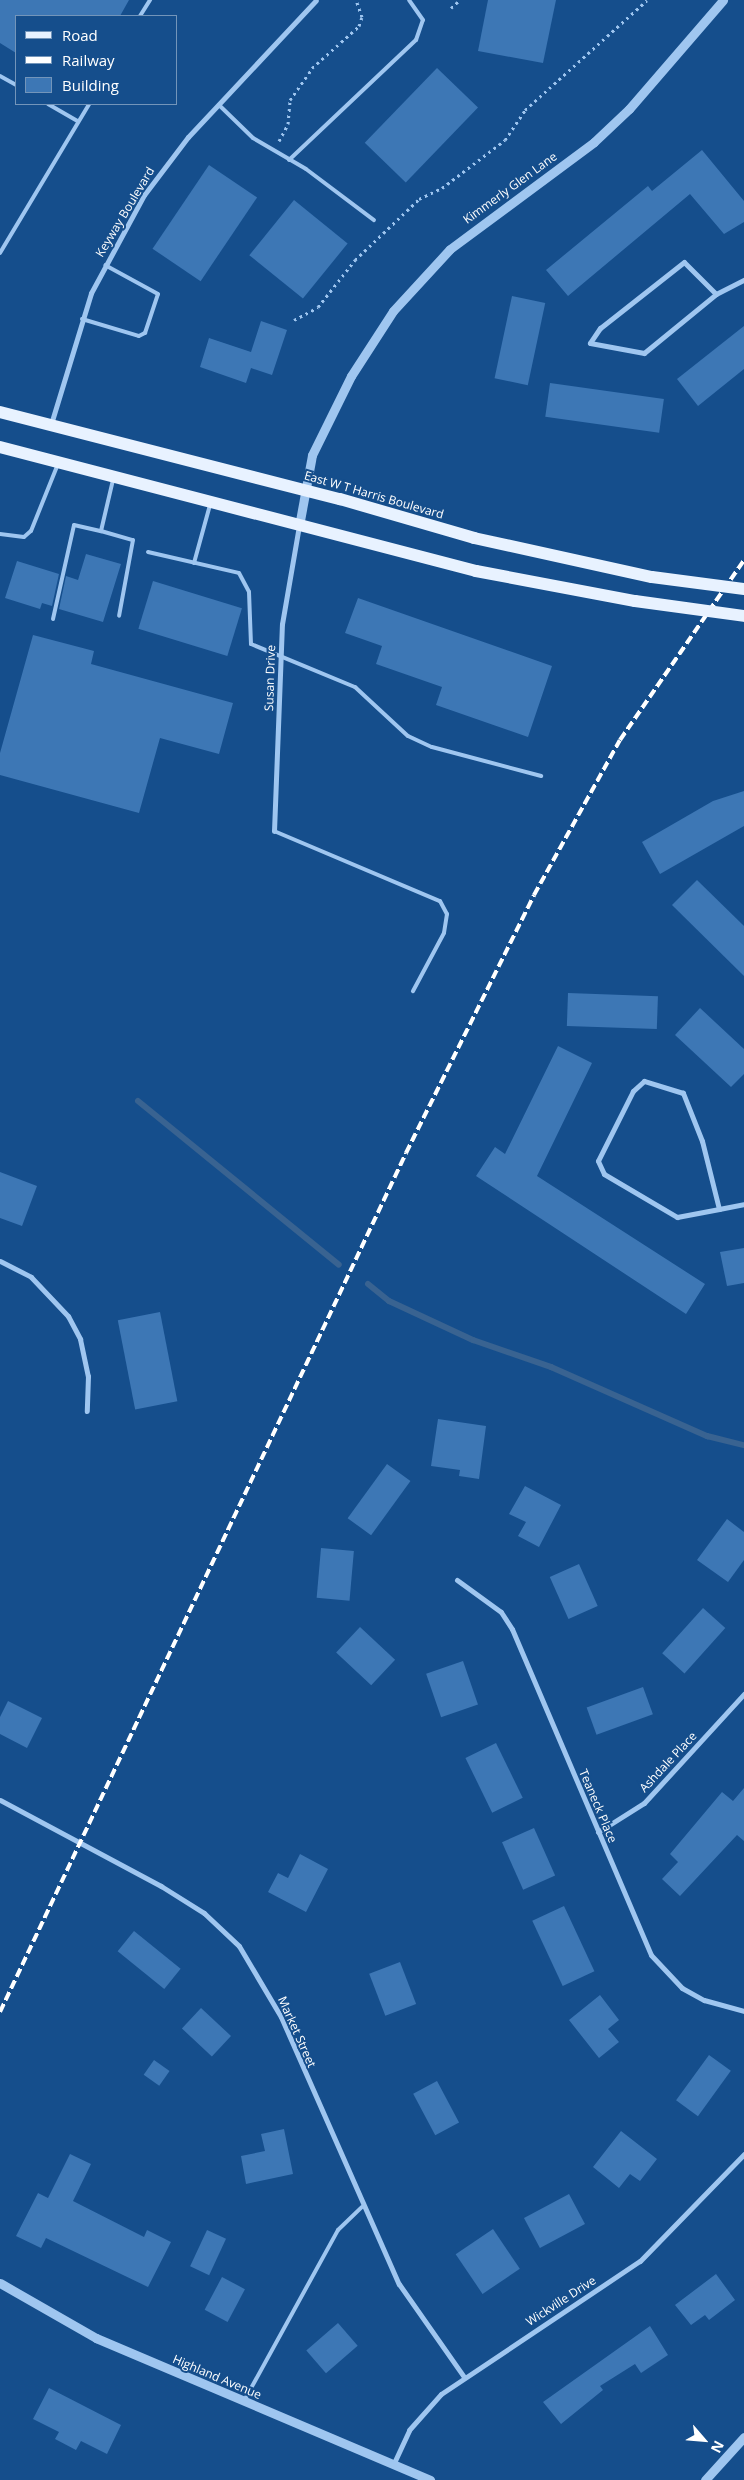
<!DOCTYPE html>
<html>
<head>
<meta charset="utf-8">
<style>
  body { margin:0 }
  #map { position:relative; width:744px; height:2480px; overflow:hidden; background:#154e8c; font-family:"Open Sans",sans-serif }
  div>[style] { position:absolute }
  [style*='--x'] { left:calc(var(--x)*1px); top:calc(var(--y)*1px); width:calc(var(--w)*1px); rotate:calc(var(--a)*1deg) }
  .stream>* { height:6px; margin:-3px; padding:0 3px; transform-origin:3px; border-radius:3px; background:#396391 }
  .building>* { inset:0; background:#3d77b5; transform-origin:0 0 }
  .path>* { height:3px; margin-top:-1.5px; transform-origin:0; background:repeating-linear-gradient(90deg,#9fc6f0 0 2.5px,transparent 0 6.5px) }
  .service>* { height:4px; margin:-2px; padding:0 2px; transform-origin:2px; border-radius:2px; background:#9fc6f0 }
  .minor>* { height:5px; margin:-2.5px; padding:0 2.5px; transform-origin:2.5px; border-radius:2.5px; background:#9fc6f0 }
  .tertiary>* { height:9px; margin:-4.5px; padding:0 4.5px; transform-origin:4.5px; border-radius:4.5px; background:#9fc6f0 }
  .primary>* { height:12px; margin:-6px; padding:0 6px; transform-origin:6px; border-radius:6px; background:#e8f2ff }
  .rail>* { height:4px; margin-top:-2px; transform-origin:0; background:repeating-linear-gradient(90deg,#fff 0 9px,transparent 0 13px) }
  .primary-bridge>* { height:12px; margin:-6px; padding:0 6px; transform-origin:6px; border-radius:6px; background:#e8f2ff }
  span { translate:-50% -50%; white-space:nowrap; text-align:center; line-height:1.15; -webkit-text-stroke:4px #154e8c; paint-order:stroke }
  .street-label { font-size:12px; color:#fff }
  .legend { position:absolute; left:15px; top:15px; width:162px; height:90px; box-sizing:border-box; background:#154e8c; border:1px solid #7395ba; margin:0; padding:6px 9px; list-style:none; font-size:15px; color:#fff }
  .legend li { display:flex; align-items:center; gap:10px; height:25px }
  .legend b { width:25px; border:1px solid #7395ba }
  .north { position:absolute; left:679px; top:2415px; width:50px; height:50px; -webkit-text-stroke:4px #154e8c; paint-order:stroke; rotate:117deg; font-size:14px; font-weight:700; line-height:20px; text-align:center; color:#fff }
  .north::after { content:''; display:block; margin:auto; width:18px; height:22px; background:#fff; clip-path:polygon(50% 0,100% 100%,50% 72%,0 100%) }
</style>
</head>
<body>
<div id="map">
  <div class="stream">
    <div style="--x:138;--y:1101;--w:259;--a:39.2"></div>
    <div style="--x:368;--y:1284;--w:27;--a:39"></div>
    <div style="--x:389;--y:1301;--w:93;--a:24.9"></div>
    <div style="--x:473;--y:1340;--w:83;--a:19.1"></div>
    <div style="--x:551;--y:1367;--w:171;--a:23.9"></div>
    <div style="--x:707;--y:1436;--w:38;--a:14"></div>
  </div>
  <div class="building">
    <div style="clip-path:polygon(0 0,129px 0,120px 16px,16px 16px,16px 53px,0 43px)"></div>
    <div style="clip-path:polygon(488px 0,556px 0,543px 63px,478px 51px)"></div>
    <div style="left:437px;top:68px;width:57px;height:104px;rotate:44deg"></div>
    <div style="clip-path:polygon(702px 150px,744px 201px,744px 222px,724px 234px,690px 194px,568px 296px,546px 270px,648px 186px,652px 191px)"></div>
    <div style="left:209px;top:165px;width:58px;height:101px;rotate:34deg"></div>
    <div style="left:294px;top:200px;width:69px;height:71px;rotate:39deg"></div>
    <div style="left:512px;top:296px;width:34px;height:84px;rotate:12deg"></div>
    <div style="clip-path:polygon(261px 321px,287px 330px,272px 375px,251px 368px,246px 383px,200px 367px,209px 338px,251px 352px)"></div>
    <div style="clip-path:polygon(744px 326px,744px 369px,698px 406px,677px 379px)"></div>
    <div style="left:550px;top:383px;width:115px;height:34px;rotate:8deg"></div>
    <div style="clip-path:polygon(86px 554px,121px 564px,103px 622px,59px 609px,66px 576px,78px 580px)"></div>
    <div style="clip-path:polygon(17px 561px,59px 574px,52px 606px,42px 603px,40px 609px,5px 598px)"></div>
    <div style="left:153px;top:581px;width:93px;height:50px;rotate:17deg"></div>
    <div style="clip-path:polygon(358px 598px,552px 666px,528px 737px,436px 705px,442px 687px,376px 664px,382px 646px,345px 633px)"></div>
    <div style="clip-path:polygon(33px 635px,94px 651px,91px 664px,233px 703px,219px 754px,160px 738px,139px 813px,0 775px,0 753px)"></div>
    <div style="clip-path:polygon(744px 791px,744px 826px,660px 874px,642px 842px,713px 801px)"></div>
    <div style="clip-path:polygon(697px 880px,744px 926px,744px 976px,672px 905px)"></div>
    <div style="left:568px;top:993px;width:90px;height:33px;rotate:2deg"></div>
    <div style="clip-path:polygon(700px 1008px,744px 1049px,744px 1074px,731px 1087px,675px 1035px)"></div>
    <div style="clip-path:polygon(558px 1046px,592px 1063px,537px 1176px,705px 1284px,686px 1314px,476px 1176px,495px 1147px,505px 1154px)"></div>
    <div style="clip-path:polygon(0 1172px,37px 1186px,22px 1226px,0 1218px)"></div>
    <div style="clip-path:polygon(744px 1248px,744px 1283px,727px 1286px,720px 1252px)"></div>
    <div style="left:160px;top:1312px;width:91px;height:43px;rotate:79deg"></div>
    <div style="clip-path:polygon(438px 1419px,486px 1426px,479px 1479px,459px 1476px,460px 1470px,431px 1466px)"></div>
    <div style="left:387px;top:1464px;width:29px;height:67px;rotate:36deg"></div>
    <div style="clip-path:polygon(525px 1486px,561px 1505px,539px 1547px,518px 1536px,526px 1522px,509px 1514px)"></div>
    <div style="clip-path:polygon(727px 1519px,744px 1532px,744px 1560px,728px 1582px,697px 1560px)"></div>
    <div style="left:321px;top:1548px;width:33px;height:50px;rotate:5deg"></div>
    <div style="left:579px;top:1564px;width:46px;height:32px;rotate:66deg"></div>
    <div style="left:703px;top:1608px;width:30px;height:61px;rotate:42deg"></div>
    <div style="left:360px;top:1627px;width:48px;height:35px;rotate:43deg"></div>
    <div style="left:463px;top:1661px;width:46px;height:39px;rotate:71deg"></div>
    <div style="left:643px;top:1687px;width:29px;height:60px;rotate:70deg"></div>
    <div style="clip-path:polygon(8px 1701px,42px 1718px,27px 1748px,0 1734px,0 1717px)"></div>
    <div style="left:496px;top:1743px;width:61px;height:34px;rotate:64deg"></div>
    <div style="clip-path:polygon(744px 1788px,744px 1841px,737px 1835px,680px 1896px,662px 1879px,678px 1862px,670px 1854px,722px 1792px,733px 1801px)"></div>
    <div style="left:534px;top:1828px;width:52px;height:35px;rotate:66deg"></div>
    <div style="clip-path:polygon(300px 1854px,328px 1869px,306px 1912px,268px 1892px,278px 1873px,288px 1878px)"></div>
    <div style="left:564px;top:1906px;width:72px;height:35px;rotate:65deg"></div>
    <div style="left:134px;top:1931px;width:60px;height:26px;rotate:39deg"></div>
    <div style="left:400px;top:1962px;width:45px;height:33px;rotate:69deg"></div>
    <div style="clip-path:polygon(600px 1995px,619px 2020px,608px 2029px,619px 2042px,599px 2058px,569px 2020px)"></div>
    <div style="left:201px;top:2008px;width:41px;height:28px;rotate:43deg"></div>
    <div style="left:709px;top:2055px;width:27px;height:56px;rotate:36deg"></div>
    <div style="left:154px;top:2060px;width:19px;height:18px;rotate:35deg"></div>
    <div style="left:437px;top:2081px;width:47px;height:27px;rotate:62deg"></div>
    <div style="clip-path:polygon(284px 2129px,293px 2174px,246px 2184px,241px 2156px,265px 2151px,261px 2134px)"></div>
    <div style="clip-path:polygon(621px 2131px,657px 2159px,640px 2181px,630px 2174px,619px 2188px,593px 2167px)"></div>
    <div style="clip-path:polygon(70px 2154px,91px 2164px,73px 2201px,144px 2237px,147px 2230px,171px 2242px,148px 2287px,46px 2238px,41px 2248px,16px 2236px,38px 2193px,48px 2198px)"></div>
    <div style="left:569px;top:2194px;width:34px;height:51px;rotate:62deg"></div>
    <div style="left:493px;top:2229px;width:48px;height:45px;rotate:56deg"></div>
    <div style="left:207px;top:2230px;width:21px;height:40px;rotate:25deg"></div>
    <div style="clip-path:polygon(716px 2274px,735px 2300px,709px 2320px,705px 2315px,691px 2325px,675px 2305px)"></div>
    <div style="left:222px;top:2277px;width:26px;height:37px;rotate:28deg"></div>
    <div style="left:338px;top:2323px;width:30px;height:42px;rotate:49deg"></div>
    <div style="clip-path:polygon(650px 2326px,668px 2355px,641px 2373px,635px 2364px,600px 2386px,603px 2390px,561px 2424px,543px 2402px)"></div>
    <div style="clip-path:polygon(49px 2388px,121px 2425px,107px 2454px,81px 2441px,76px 2450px,55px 2439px,59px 2432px,33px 2419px)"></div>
  </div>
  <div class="path">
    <div style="--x:451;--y:8;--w:12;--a:-42"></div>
    <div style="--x:279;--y:141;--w:19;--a:-62"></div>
    <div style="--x:288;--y:124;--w:24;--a:-85"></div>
    <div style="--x:290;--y:100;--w:39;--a:-55"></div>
    <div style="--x:312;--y:68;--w:63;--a:-41.8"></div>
    <div style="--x:359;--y:26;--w:9;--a:-72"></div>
    <div style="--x:362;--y:17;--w:18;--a:-109"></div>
    <div style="--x:294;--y:320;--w:27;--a:-28"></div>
    <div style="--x:318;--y:307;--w:60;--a:-51.8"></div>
    <div style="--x:355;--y:260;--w:88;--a:-43.6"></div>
    <div style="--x:419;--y:199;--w:25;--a:-26"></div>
    <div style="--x:442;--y:188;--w:79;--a:-37.3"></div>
    <div style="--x:505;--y:140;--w:36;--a:-56"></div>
    <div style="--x:525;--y:110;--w:164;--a:-42"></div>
  </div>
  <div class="service">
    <div style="--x:140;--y:16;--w:19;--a:-58"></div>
    <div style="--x:0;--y:76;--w:18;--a:29"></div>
    <div style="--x:48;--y:104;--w:34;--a:30"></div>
    <div style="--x:219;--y:105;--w:47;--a:44.1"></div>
    <div style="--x:253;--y:138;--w:61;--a:30.3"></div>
    <div style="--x:306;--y:169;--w:85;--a:36.9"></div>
    <div style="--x:289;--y:160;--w:175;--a:-43.4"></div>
    <div style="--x:416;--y:40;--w:21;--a:-71"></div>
    <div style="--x:423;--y:20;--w:24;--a:-125"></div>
    <div style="--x:0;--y:253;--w:174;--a:-59.1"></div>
    <div style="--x:82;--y:319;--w:59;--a:16.6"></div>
    <div style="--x:139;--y:336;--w:7;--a:-27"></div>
    <div style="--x:145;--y:333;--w:41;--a:-71.6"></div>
    <div style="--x:158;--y:294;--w:60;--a:-151.3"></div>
    <div style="--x:101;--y:531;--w:33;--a:16"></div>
    <div style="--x:133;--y:540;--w:77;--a:100.4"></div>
    <div style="--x:0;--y:534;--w:24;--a:7"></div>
    <div style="--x:24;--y:537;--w:9;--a:-41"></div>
    <div style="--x:31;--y:531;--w:72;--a:-68.1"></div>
    <div style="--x:148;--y:552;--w:93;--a:13"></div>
    <div style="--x:239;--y:573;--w:21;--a:62"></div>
    <div style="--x:249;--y:592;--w:52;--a:87.8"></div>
    <div style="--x:251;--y:644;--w:113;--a:22.5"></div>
    <div style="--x:355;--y:687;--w:72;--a:42.8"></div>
    <div style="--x:408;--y:736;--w:26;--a:25"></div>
    <div style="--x:432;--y:747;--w:113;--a:14.9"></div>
    <div style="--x:194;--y:563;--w:60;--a:-74.6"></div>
    <div style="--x:53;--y:619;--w:96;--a:-77.4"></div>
    <div style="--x:74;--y:525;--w:28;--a:13"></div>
    <div style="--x:101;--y:531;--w:52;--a:-76.8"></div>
    <div style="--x:274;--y:831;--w:180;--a:22.9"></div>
    <div style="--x:440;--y:901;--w:15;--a:62"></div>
    <div style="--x:447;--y:914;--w:19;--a:99"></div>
    <div style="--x:444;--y:933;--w:66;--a:118.1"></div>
    <div style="--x:244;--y:2401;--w:195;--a:-61.2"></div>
    <div style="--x:338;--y:2230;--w:33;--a:-44"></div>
  </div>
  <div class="minor">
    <div style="--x:716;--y:294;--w:45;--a:-135"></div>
    <div style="--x:684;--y:262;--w:107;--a:141.8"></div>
    <div style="--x:600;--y:328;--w:18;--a:124"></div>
    <div style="--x:590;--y:343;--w:55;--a:10.5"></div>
    <div style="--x:644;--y:353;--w:93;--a:-39.3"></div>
    <div style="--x:716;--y:294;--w:31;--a:-27"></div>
    <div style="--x:51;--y:424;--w:137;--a:-73"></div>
    <div style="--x:91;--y:293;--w:111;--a:-61.6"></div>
    <div style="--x:144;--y:195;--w:73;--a:-52.8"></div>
    <div style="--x:188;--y:137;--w:187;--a:-46.9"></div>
    <div style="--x:274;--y:831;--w:207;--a:-87.8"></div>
    <div style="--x:282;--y:624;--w:99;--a:-80.2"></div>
    <div style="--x:719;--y:1209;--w:70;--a:-104"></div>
    <div style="--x:702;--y:1141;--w:52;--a:-111.6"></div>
    <div style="--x:683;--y:1093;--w:41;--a:-162.9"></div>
    <div style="--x:644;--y:1081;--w:15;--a:138"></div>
    <div style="--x:633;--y:1091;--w:78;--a:116.6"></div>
    <div style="--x:598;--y:1161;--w:14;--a:65"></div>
    <div style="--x:604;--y:1174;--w:85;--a:30.5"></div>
    <div style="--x:677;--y:1217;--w:43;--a:-10.8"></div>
    <div style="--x:719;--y:1209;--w:25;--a:-11"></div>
    <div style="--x:0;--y:1261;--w:35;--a:27"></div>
    <div style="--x:31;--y:1277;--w:54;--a:46.5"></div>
    <div style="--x:68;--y:1316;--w:26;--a:62"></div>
    <div style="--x:80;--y:1339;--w:38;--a:78"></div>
    <div style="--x:88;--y:1376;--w:35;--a:92"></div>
    <div style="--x:457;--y:1580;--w:54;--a:36"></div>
    <div style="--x:501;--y:1612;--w:20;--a:57"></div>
    <div style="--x:512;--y:1629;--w:354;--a:66.9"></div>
    <div style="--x:651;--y:1955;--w:45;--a:46.8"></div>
    <div style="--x:682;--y:1988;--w:25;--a:29"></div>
    <div style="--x:704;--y:2000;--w:41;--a:15.4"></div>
    <div style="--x:0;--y:1800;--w:183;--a:28.1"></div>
    <div style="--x:161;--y:1886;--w:51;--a:32.1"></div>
    <div style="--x:204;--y:1913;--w:48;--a:43.3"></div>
    <div style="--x:239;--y:1946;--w:82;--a:59.4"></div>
    <div style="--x:281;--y:2017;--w:292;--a:66.2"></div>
    <div style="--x:399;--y:2284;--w:113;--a:55"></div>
    <div style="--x:598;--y:1832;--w:54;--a:-32.2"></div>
    <div style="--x:644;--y:1803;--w:148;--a:-47.5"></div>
    <div style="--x:393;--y:2465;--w:38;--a:-65"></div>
    <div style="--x:409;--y:2430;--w:48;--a:-48.4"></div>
    <div style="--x:441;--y:2394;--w:239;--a:-33.8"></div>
    <div style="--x:640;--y:2261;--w:149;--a:-45.8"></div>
  </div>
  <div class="tertiary">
    <div style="--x:299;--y:526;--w:72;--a:-79.6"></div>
    <div style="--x:312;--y:455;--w:88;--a:-63.7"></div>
    <div style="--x:351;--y:376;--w:77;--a:-57.1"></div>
    <div style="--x:393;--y:311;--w:84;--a:-47.4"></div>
    <div style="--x:450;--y:249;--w:179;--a:-36.6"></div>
    <div style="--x:594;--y:142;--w:48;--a:-43.3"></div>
    <div style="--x:629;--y:109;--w:144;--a:-49.2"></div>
    <div style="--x:0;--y:2283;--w:111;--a:29.8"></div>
    <div style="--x:96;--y:2338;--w:363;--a:23"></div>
    <div style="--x:705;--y:2480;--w:58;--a:-47.8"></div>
  </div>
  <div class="primary">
    <div style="--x:0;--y:412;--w:351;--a:14.4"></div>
    <div style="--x:340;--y:499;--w:140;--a:16.2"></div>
    <div style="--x:474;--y:538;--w:182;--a:12.4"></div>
    <div style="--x:0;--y:447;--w:492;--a:14.6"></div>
    <div style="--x:476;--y:571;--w:162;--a:10.7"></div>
  </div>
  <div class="rail">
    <div style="--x:0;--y:2012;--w:950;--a:-64.7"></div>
    <div style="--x:406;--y:1153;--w:288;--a:-63.6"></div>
    <div style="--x:534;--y:895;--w:177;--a:-61"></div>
    <div style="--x:620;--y:740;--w:219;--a:-55.4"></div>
  </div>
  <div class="primary-bridge">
    <div style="--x:652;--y:577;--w:93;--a:7.4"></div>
    <div style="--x:635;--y:601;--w:110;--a:7.8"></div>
  </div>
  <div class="street-label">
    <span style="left:510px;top:188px;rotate:-36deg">Kimmerly Glen Lane</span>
    <span style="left:125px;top:212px;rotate:-59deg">Keyway Boulevard</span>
    <span style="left:374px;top:495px;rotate:16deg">East W T Harris Boulevard</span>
    <span style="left:270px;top:678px;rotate:-88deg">Susan Drive</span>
    <span style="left:668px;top:1762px;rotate:-47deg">Ashdale Place</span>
    <span style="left:598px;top:1806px;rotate:67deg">Teaneck Place</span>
    <span style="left:297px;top:2032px;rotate:66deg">Market Street</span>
    <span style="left:561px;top:2301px;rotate:-33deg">Wickville Drive</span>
    <span style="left:217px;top:2377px;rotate:23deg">Highland Avenue</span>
  </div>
  <ul class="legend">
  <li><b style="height:6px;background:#e8f2ff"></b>Road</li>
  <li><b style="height:6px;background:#fff"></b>Railway</li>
  <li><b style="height:14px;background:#3d77b5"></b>Building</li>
  </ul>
  <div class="north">N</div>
</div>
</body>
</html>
